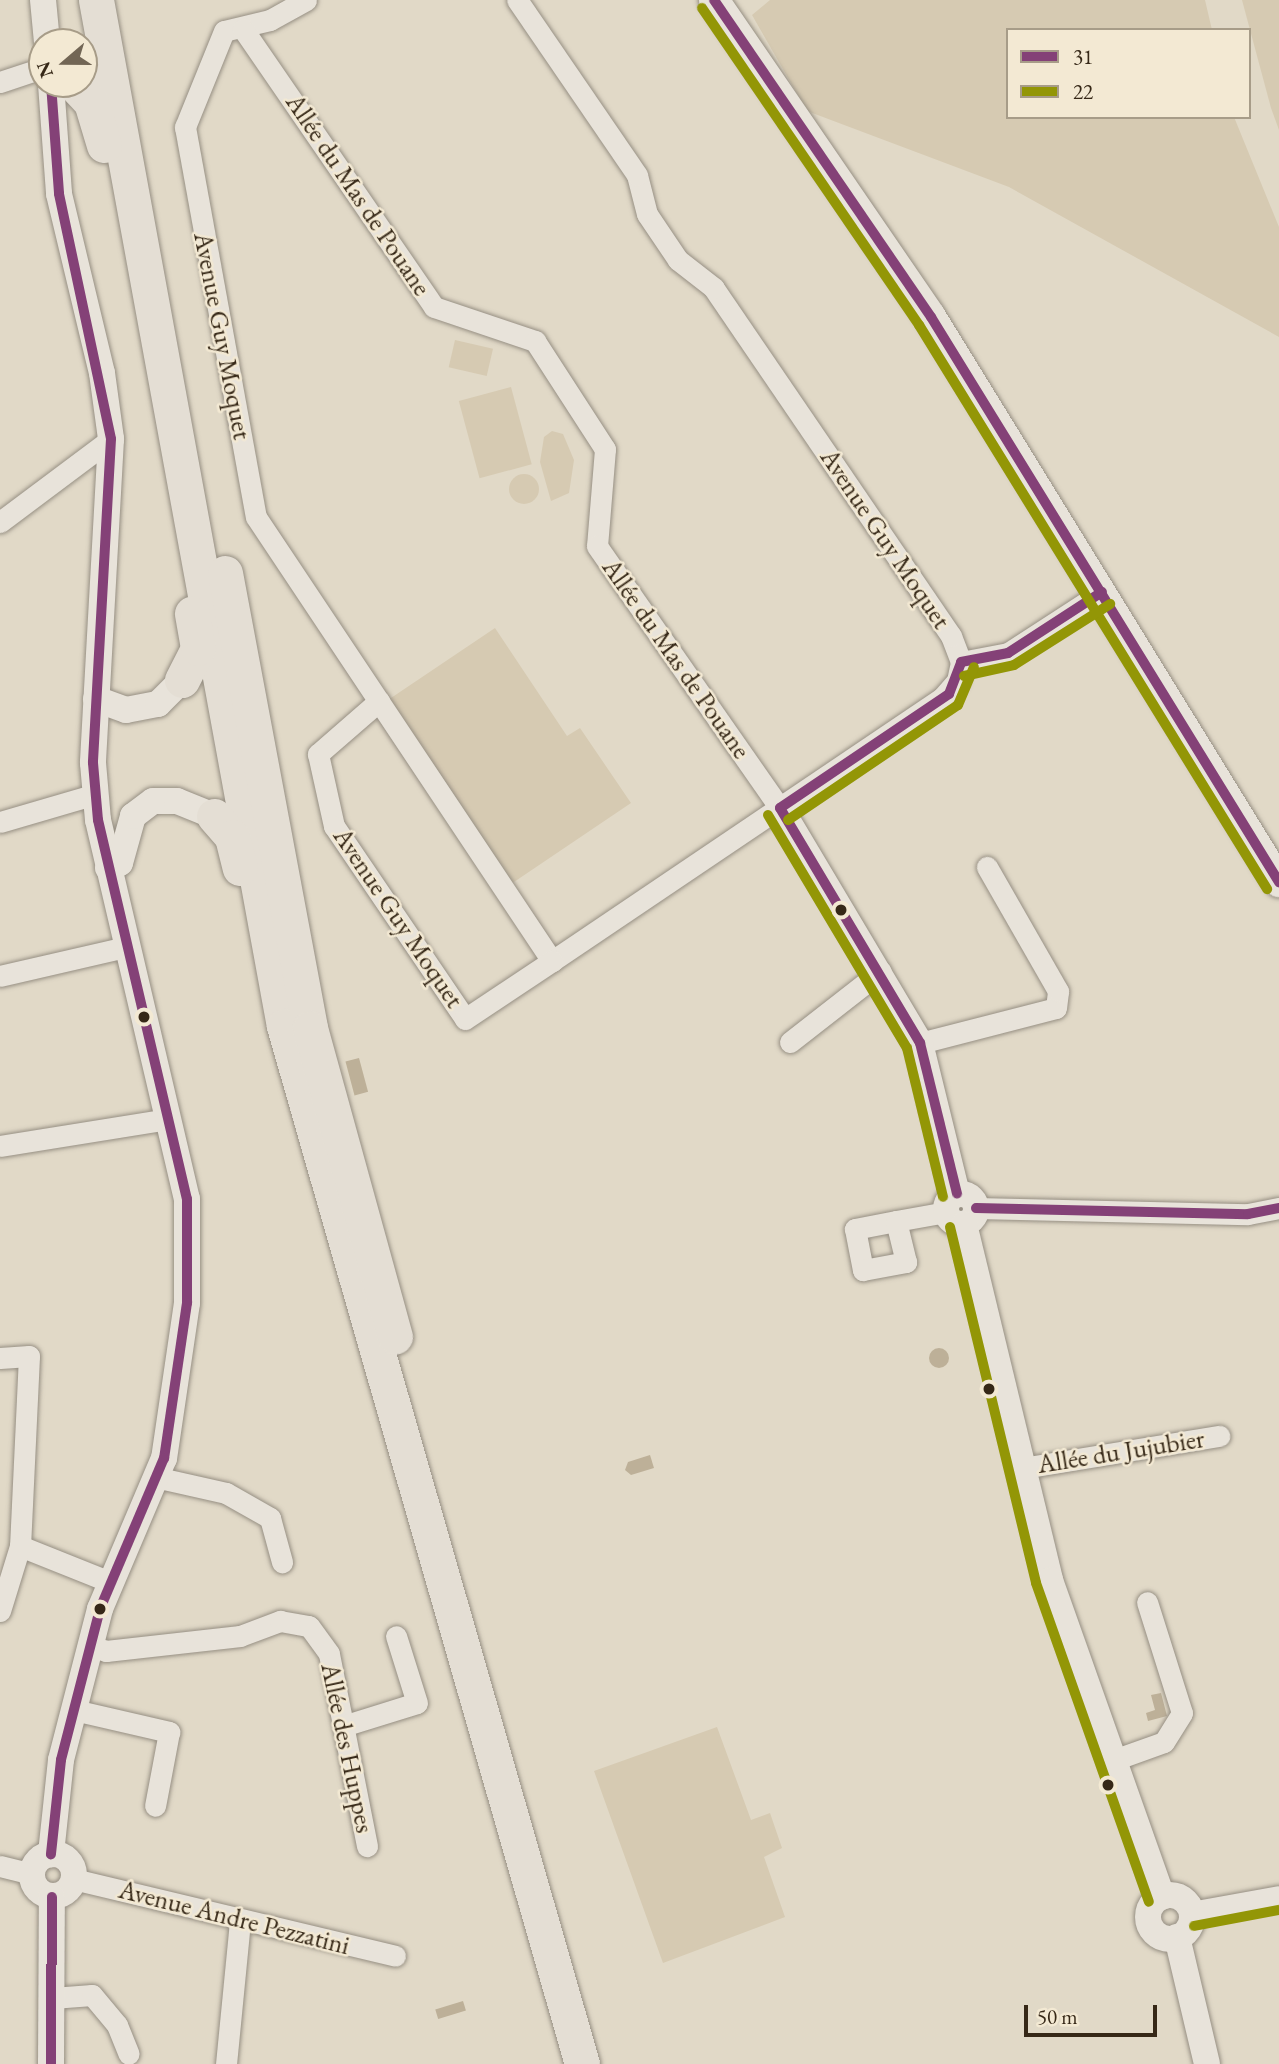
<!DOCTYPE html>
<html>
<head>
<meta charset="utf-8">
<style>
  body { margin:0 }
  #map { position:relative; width:1279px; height:2064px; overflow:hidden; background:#e1d9c7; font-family:"EB Garamond",serif }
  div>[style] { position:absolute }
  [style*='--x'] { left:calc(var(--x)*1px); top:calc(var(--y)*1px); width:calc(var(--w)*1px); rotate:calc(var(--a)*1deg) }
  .green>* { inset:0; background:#d6cab2; transform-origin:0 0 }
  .round { border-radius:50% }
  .water>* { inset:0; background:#bdb098; transform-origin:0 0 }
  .roads { filter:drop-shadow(0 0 2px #968f83) drop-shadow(0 0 2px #968f83) }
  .minor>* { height:21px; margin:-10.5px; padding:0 10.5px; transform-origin:10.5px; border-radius:10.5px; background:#e8e3da }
  .tertiary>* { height:26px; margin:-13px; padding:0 13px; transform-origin:13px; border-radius:13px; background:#e8e3da }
  .tertiary>.ring { margin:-13px; padding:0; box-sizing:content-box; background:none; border:26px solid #e8e3da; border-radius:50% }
  .secondary>* { height:30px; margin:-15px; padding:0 15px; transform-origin:15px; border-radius:15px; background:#e8e3da }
  .trunk>* { height:35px; margin:-17.5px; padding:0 17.5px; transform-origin:17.5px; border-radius:17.5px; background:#e4ded4 }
  .bus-1>* { height:10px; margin:-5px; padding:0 5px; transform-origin:5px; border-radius:5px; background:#844177 }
  .bus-2>* { height:10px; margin:-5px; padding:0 5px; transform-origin:5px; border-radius:5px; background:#939606 }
  .dots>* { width:19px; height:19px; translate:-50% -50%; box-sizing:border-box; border:4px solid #f3e9d3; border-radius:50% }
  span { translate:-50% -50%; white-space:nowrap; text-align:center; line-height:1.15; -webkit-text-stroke:5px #f3e9d3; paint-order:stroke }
  .street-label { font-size:26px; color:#362817 }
  .legend { position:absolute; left:1006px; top:28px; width:245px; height:91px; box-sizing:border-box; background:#f3e9d3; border:2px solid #a79c88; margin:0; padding:9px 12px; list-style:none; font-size:21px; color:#362817 }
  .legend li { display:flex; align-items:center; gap:14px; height:35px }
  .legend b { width:35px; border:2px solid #a79c88 }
  .north { position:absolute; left:28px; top:28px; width:70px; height:70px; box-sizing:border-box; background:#f3e9d3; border:2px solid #a79c88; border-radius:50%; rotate:250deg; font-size:19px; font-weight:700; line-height:28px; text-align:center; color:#362817 }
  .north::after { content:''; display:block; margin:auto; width:24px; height:32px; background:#726655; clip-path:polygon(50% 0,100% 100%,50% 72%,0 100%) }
  .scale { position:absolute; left:1024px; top:2005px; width:133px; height:32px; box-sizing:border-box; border:4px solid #362817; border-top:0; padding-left:9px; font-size:21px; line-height:24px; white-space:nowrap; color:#362817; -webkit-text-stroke:5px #f3e9d3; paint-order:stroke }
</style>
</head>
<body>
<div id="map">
  <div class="green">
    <div style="clip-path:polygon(770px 0,1205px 0,1212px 30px,1008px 30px,1008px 117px,1234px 117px,1279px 227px,1279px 337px,1009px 187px,807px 111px,752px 15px)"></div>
    <div style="clip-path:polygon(1242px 0,1279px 0,1279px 130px,1271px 108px)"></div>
    <div style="left:455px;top:340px;width:39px;height:28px;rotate:13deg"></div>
    <div style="left:511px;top:387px;width:80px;height:54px;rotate:75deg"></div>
    <div style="clip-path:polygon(552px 431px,563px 434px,574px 460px,569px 493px,551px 501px,540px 462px,544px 437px)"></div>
    <div class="round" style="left:509px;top:474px;width:30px;height:30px"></div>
    <div style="clip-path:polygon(495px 628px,567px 736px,580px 728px,631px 803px,511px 884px,388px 700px)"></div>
    <div style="clip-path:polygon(717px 1727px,751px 1820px,770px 1813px,782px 1848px,764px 1857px,785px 1917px,663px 1963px,594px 1771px)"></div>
  </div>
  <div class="water">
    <div style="left:359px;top:1058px;width:35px;height:14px;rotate:75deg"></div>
    <div class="round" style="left:929px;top:1348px;width:20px;height:20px"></div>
    <div style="clip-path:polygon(650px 1455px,654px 1468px,631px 1475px,625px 1470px,628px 1462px)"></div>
    <div style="clip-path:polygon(1161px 1693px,1167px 1716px,1148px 1721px,1146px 1713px,1155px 1710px,1151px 1695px)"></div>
    <div style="left:463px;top:2001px;width:10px;height:29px;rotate:73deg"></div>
  </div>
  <div class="roads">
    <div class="minor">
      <div style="--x:306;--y:0;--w:41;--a:150.9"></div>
      <div style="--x:270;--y:20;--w:47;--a:166.6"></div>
      <div style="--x:224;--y:31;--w:104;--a:112.1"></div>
      <div style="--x:185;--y:127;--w:396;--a:79.7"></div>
      <div style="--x:256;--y:517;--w:534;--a:56.31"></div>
      <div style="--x:552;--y:961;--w:470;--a:-34"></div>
      <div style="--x:942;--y:698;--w:23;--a:-49"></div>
      <div style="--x:957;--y:681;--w:19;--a:-78"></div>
      <div style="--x:961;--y:662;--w:28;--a:-111"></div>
      <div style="--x:951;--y:636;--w:421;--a:-124.3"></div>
      <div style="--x:714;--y:288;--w:46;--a:-142.1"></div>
      <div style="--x:678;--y:260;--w:55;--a:-124"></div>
      <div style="--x:647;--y:214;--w:40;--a:-104.4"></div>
      <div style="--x:637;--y:175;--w:212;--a:-124.4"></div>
      <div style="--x:243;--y:29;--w:337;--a:55.5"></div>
      <div style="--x:434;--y:307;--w:107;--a:18.6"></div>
      <div style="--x:535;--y:341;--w:129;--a:57.1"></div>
      <div style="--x:605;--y:449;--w:97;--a:94.7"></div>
      <div style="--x:597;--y:546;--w:320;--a:55.1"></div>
      <div style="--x:0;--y:82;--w:44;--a:-18.4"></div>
      <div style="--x:0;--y:522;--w:139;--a:-36.8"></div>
      <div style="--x:961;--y:662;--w:48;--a:-10.8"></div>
      <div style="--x:1008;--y:653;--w:112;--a:-33"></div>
      <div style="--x:379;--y:701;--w:81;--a:139"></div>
      <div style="--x:318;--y:754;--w:74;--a:77.5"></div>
      <div style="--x:334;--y:826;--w:233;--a:55.8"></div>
      <div style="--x:465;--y:1019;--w:105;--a:-33.7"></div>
      <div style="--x:0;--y:822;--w:100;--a:-16.3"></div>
      <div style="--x:0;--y:976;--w:129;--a:-13"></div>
      <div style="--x:790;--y:1042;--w:115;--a:-38"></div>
      <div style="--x:920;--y:1043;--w:140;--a:-14.4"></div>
      <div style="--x:1056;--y:1008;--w:17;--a:-83"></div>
      <div style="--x:1058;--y:991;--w:143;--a:-119.8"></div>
      <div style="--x:0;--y:1146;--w:170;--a:-9.1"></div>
      <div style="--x:976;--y:1208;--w:272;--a:1.3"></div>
      <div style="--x:1248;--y:1214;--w:32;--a:-11"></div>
      <div style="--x:896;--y:1221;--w:42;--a:169"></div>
      <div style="--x:855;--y:1229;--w:42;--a:79"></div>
      <div style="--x:863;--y:1270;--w:44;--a:-10.5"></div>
      <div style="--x:906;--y:1262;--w:42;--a:-103.7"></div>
      <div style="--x:896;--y:1221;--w:51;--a:-10.2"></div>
      <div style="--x:0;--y:1358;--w:29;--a:-4"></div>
      <div style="--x:29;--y:1356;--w:190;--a:92.7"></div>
      <div style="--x:20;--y:1546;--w:97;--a:21.8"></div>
      <div style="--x:1023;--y:1468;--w:199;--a:-9.3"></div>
      <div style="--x:155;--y:1477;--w:73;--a:12.7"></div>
      <div style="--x:226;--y:1493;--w:51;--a:29.6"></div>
      <div style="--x:270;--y:1518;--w:46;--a:74.7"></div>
      <div style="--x:0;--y:1611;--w:68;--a:-72.9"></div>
      <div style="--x:91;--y:1646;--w:16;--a:18"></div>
      <div style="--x:106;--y:1651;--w:135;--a:-6.4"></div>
      <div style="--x:240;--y:1636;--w:43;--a:-20.6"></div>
      <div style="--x:280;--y:1621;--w:29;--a:10"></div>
      <div style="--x:309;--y:1626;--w:34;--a:54"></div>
      <div style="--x:329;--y:1654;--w:196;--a:78.8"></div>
      <div style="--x:74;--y:1710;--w:98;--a:13"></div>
      <div style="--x:169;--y:1732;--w:75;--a:100.7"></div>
      <div style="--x:343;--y:1726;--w:77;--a:-17.3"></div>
      <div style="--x:417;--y:1703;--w:70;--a:-107.4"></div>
      <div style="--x:1111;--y:1761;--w:56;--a:-19.7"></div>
      <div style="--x:1164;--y:1742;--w:34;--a:-58"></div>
      <div style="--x:1182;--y:1713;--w:116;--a:-107.5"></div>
      <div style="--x:0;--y:1866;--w:32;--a:14"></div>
      <div style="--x:73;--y:1879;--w:331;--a:13.4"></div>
      <div style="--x:1191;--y:1912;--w:89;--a:-10.3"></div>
      <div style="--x:52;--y:1998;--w:40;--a:-4.3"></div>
      <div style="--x:92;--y:1995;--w:39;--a:50"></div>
      <div style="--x:117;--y:2025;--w:31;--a:68"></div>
      <div style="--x:226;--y:2064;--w:144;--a:-84.4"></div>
    </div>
    <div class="tertiary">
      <div style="--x:43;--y:0;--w:42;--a:84.6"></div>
      <div style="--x:51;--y:84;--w:110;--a:85.8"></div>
      <div style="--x:59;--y:194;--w:184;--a:76.5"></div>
      <div style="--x:102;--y:373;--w:67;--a:82.2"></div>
      <div style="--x:111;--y:439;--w:324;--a:93.2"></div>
      <div style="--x:93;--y:763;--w:57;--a:85"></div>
      <div style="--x:98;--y:820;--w:389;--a:76.8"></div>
      <div style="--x:187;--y:1199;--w:104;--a:90"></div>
      <div style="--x:187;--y:1303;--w:157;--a:98.4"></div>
      <div style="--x:164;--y:1458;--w:164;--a:113"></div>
      <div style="--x:100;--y:1609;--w:156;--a:104.5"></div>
      <div style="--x:61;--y:1760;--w:95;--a:96.1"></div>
      <div style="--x:96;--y:699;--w:32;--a:20"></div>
      <div style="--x:126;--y:710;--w:33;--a:-11"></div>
      <div style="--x:158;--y:704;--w:34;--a:-45"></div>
      <div style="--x:780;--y:808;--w:274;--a:59.2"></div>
      <div style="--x:920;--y:1043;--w:155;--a:76.2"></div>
      <div style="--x:108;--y:868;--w:13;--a:-23"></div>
      <div style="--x:120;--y:863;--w:49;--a:-74.5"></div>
      <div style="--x:133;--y:816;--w:25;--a:-37"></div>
      <div style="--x:153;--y:801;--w:24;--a:0"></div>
      <div style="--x:177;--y:801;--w:40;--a:22"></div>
      <div class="ring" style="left:946px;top:1194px;width:4px;height:4px"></div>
      <div style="--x:964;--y:1224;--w:366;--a:76.4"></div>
      <div style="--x:1050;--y:1580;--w:336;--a:70.5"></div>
      <div class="ring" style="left:32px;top:1854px;width:16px;height:16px"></div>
      <div class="ring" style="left:1148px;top:1895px;width:18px;height:18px"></div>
      <div style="--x:1177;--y:1937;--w:130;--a:76.7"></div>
      <div style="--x:51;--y:2064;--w:167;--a:-89.7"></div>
    </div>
    <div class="secondary">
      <div style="--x:714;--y:0;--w:384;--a:55.6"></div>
      <div style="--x:931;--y:317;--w:664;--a:58.37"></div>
    </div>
    <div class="trunk">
      <div style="--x:96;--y:0;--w:1043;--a:79.62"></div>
      <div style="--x:284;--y:1026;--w:1080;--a:73.98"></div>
      <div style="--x:74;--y:84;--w:25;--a:47"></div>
      <div style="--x:91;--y:102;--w:45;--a:73.2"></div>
      <div style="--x:225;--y:573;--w:463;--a:79.4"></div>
      <div style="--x:310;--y:1028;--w:320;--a:74.6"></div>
      <div style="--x:182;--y:680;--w:36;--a:-63"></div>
      <div style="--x:198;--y:648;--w:35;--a:-100"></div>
      <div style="--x:214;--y:816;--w:28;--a:49"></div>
      <div style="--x:232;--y:837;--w:32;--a:76"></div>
    </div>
  </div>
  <div class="bus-1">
    <div style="--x:714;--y:0;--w:384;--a:55.6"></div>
    <div style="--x:931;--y:317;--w:664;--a:58.37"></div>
    <div style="--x:51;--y:84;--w:110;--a:85.8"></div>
    <div style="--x:59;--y:194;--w:250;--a:78"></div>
    <div style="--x:111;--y:439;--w:324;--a:93.2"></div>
    <div style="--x:93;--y:763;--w:57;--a:85"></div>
    <div style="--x:98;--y:820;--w:389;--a:76.8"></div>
    <div style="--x:187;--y:1199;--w:104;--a:90"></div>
    <div style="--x:187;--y:1303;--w:157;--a:98.4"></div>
    <div style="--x:164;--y:1458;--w:164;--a:113"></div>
    <div style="--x:100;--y:1609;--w:156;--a:104.5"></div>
    <div style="--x:61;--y:1760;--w:95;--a:96.1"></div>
    <div style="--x:961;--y:662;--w:48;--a:-10.8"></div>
    <div style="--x:1008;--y:653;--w:112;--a:-33"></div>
    <div style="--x:780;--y:808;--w:274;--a:59.2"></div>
    <div style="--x:920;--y:1043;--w:155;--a:76.2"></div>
    <div style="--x:780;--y:808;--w:204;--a:-34"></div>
    <div style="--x:949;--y:694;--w:34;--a:-69"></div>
    <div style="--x:976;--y:1208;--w:272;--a:1.3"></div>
    <div style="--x:1248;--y:1214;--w:32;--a:-11"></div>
    <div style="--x:51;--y:2064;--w:167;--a:-89.7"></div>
  </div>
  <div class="bus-2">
    <div style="--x:702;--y:8;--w:384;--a:55.6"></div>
    <div style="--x:919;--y:325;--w:663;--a:58.32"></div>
    <div style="--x:964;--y:676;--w:51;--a:-12.4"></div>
    <div style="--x:1014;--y:665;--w:114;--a:-32.4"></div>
    <div style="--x:768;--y:815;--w:271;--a:59.2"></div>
    <div style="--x:907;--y:1048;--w:153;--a:76.4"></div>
    <div style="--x:788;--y:820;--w:205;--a:-34.1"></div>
    <div style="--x:958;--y:705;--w:41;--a:-67.2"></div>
    <div style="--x:950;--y:1227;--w:366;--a:76.4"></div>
    <div style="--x:1036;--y:1583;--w:338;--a:70.5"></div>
    <div style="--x:1194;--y:1926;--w:86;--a:-10.7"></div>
  </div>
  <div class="dots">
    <div style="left:841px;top:910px;background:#362817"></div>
    <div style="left:144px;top:1017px;background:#362817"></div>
    <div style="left:989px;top:1389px;background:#362817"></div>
    <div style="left:100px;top:1609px;background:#362817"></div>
    <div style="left:1108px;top:1785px;background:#362817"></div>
  </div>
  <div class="street-label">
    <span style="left:358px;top:195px;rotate:56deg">Allée du Mas de Pouane</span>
    <span style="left:222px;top:336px;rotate:79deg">Avenue Guy Moquet</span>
    <span style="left:885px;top:539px;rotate:56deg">Avenue Guy Moquet</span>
    <span style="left:676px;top:659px;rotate:55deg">Allée du Mas de Pouane</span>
    <span style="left:398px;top:918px;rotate:56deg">Avenue Guy Moquet</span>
    <span style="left:1121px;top:1452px;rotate:-9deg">Allée du Jujubier</span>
    <span style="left:347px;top:1748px;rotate:78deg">Allée des Huppes</span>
    <span style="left:234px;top:1918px;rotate:14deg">Avenue Andre Pezzatini</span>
  </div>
  <ul class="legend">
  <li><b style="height:9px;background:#844177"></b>31</li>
  <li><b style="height:9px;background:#939606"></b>22</li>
  </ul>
  <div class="north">N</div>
  <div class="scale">50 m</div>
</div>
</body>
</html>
